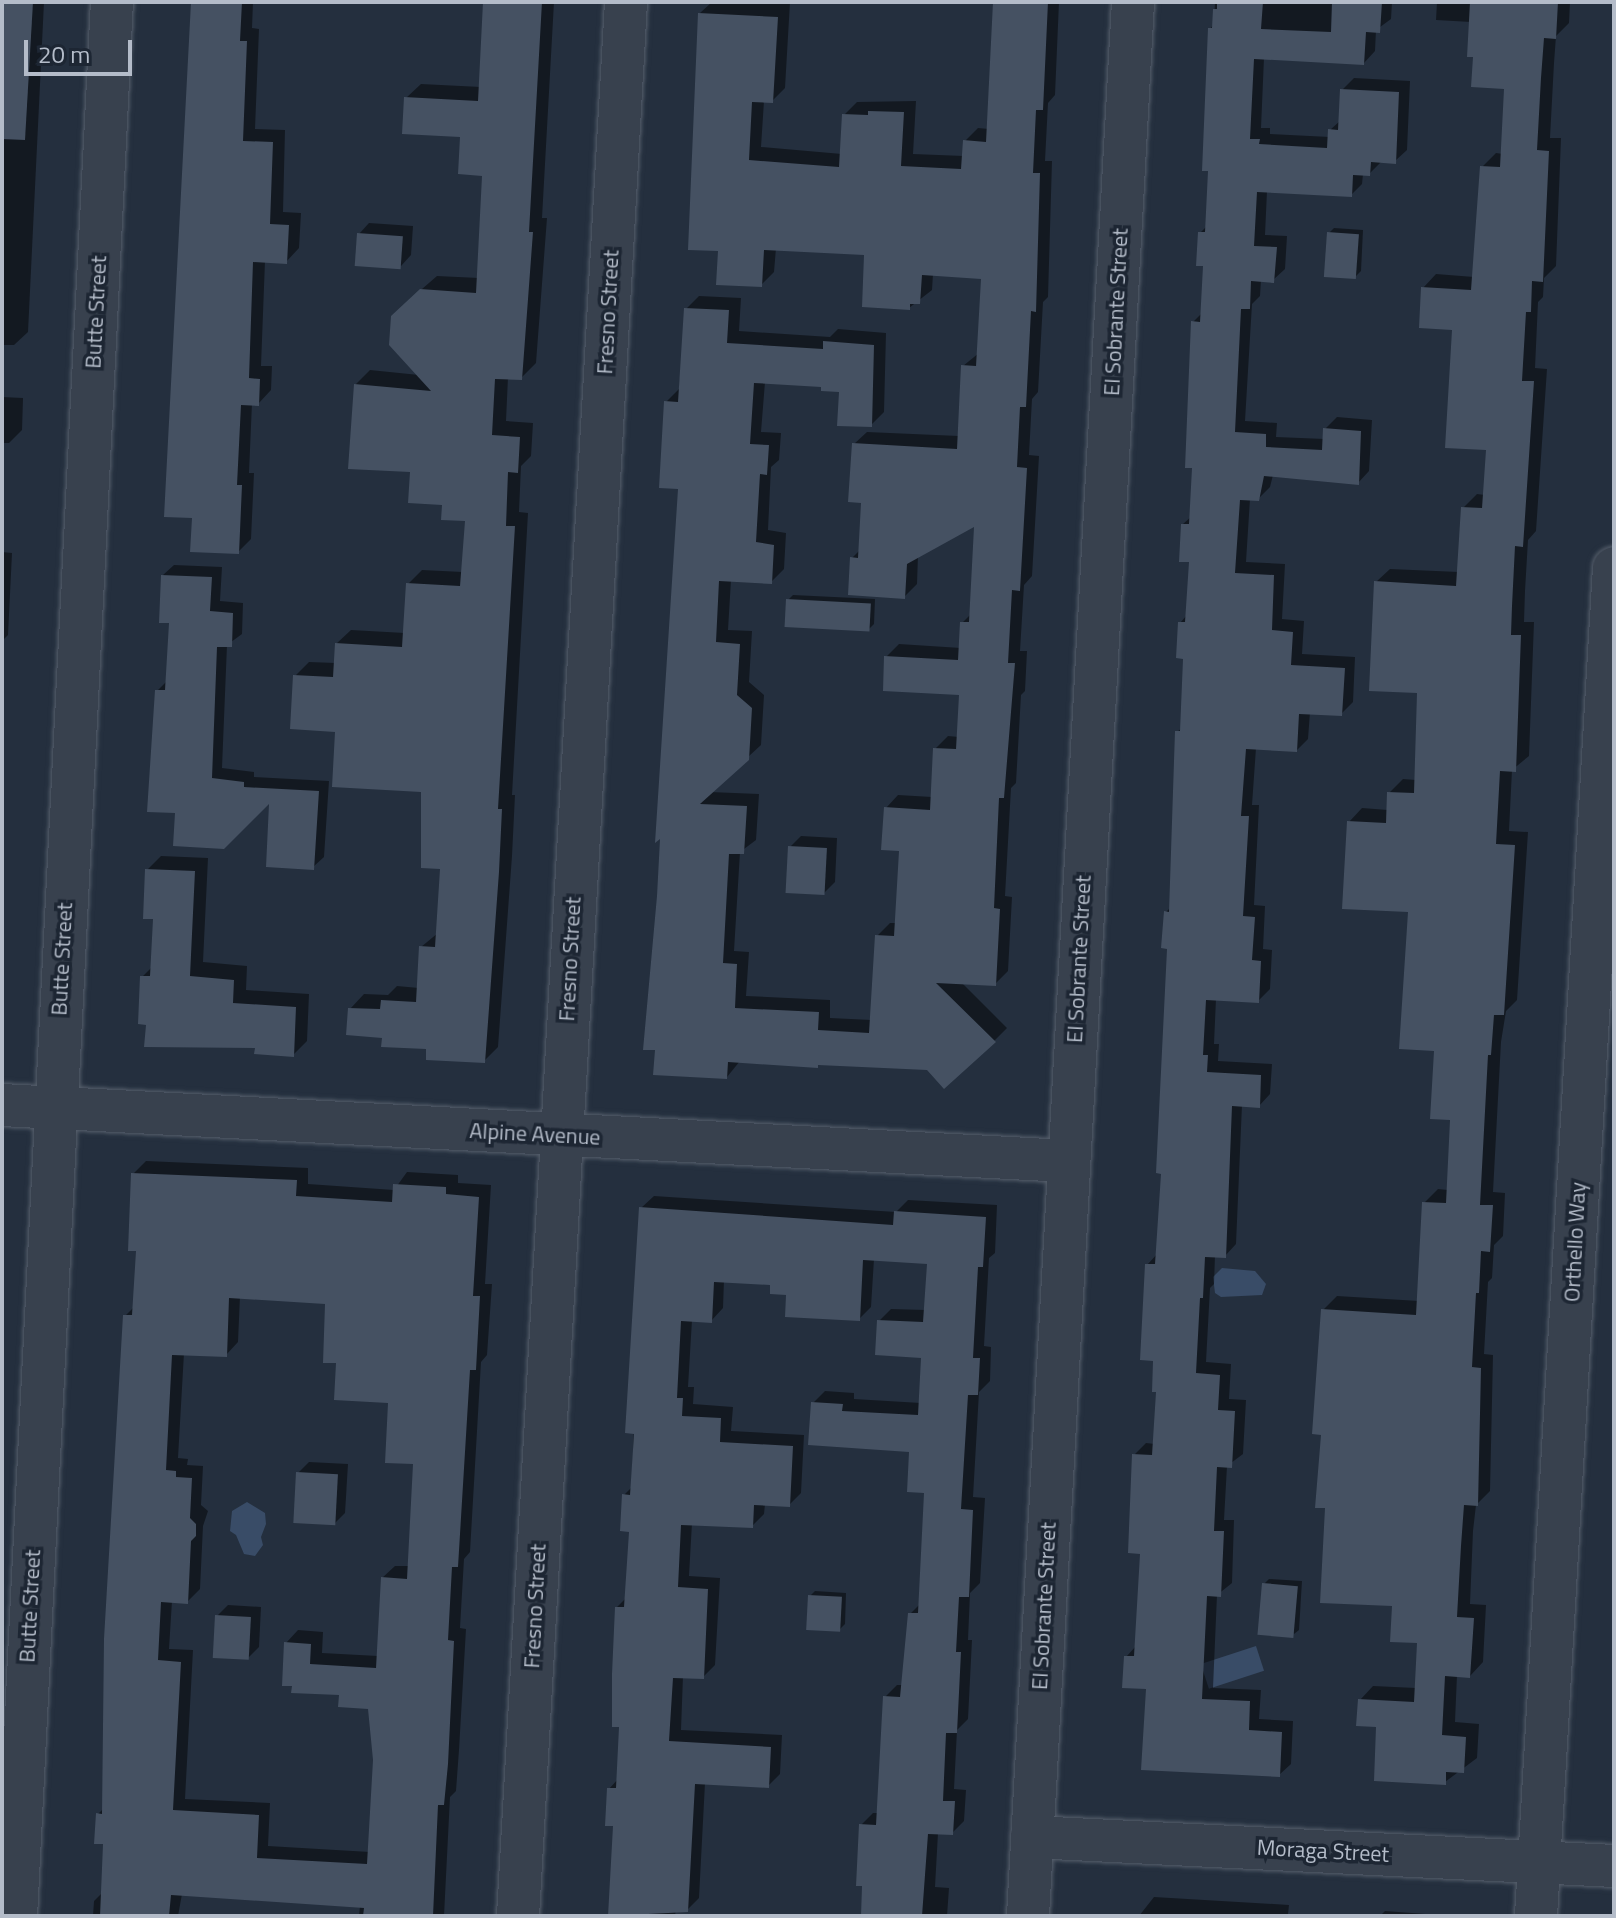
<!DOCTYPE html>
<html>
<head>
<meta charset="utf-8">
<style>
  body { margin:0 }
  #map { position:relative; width:1616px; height:1918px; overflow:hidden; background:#242f3e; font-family:"Titillium Web",sans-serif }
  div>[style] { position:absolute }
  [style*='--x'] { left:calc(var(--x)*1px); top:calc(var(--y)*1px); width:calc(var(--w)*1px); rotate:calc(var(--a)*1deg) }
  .water>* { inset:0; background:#394c67; transform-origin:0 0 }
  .shadow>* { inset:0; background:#0007 }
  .building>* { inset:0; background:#455162; transform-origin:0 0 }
  .roads { filter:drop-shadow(0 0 2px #565f6c) drop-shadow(0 0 2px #565f6c) }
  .street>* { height:42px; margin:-21px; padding:0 21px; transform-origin:21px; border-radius:21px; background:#38414e }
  span { translate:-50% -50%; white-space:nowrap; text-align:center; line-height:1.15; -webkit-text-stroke:7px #1d2633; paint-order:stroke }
  .street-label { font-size:22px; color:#b4bcc9 }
  .frame { position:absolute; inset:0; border:4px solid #b4bcc9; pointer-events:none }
  .scale { position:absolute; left:24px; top:40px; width:108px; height:36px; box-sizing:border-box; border:4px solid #b4bcc9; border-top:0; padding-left:10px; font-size:24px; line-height:28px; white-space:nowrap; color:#b4bcc9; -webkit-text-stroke:6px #1d2633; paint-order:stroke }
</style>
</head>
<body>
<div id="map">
  <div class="water">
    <div style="clip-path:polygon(1222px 1268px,1255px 1271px,1266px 1284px,1262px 1295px,1221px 1297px,1215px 1293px,1213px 1277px)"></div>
    <div style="clip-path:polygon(247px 1502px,265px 1513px,266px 1524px,261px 1537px,263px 1545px,255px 1556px,244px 1554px,236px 1535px,230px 1531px,232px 1511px)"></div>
    <div style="left:1256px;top:1646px;width:26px;height:58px;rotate:72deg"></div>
  </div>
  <div class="shadow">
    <div style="clip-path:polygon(2px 2px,44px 2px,28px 332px,14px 345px,2px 345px)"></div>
    <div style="clip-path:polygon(193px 2px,253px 2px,252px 28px,259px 29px,255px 129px,285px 130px,283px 212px,301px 213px,299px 248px,286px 262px,265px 261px,261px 366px,272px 366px,271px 390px,258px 404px,252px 403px,249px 473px,254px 473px,251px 539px,238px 552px)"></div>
    <div style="clip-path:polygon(485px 2px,554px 2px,542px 218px,547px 218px,536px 363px,521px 378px,508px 377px,506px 421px,533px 423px,531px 456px,521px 466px,519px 512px,528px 513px,512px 795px,515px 795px,512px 856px,498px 1047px,484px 1061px,384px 1036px,350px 1009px,364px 994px,388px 995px,397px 986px,419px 988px,421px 947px,438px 933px,442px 867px,423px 790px,337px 730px,295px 676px,309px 662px,336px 663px,336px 644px,351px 630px,405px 633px,408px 584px,422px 570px,463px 572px,467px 519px,444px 503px,412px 470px,355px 385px,370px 370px,419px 375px,407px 302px,437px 276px,479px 278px,484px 174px,462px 135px,406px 98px,421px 84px,481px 87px)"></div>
    <div style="clip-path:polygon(712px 2px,790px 2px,785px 88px,772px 101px,764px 101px,761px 147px,842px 154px,844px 115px,857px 102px,916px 101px,913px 154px,964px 156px,965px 141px,978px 128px,989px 129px,996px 2px,1059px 2px,1055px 95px,1048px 103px,1045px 161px,1052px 161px,1048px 297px,1043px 302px,1038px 392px,1032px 399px,1029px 455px,1039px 456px,1032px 576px,1024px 585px,1020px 651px,1027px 651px,1025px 691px,1021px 695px,1016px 783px,1011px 788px,1005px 896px,1012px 897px,1008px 971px,995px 984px,961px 982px,1007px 1028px,994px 1041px,928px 1068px,740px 1061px,727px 1077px,659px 896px,680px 487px,666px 402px,679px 389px,686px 309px,699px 296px,741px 298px,739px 331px,830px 337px,838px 329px,886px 333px,884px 412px,871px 425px,841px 390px,823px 385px,765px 382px,761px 432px,781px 433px,779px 460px,771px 467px,768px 530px,786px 533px,784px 569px,771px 582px,731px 580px,728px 630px,752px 631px,749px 682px,764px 695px,761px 745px,710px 792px,759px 794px,756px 840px,740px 852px,734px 951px,749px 952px,746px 996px,830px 1000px,830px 1018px,872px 1020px,877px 936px,890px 923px,897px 923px,901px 849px,886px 808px,898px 795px,932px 797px,935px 749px,948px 736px,959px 737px,961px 694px,886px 657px,899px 644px,961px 648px,962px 623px,972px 613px,976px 523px,918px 555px,917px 584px,904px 597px,852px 558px,860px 550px,863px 501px,854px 444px,867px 432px,959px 436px,963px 366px,979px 353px,983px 277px,933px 274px,932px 290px,909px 308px,866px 253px,776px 248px,774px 272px,761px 285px,720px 250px,700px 13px)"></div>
    <div style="clip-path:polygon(1215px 2px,1392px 2px,1391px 19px,1376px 30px,1375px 51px,1364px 63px,1264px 58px,1261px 128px,1270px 128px,1270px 134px,1330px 137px,1330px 130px,1341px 120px,1342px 90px,1354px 78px,1410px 81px,1407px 150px,1395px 161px,1381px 162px,1369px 174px,1363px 174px,1362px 184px,1351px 195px,1267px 191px,1265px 235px,1287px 236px,1285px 269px,1273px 280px,1261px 280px,1260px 296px,1252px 304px,1245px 421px,1277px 423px,1276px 437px,1325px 439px,1325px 429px,1337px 417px,1372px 420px,1369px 471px,1358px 483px,1273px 475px,1270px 487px,1258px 499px,1250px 499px,1246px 562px,1285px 564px,1282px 619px,1304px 621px,1302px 654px,1355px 657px,1353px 702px,1341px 714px,1310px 712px,1308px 739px,1297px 750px,1256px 748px,1252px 805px,1259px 805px,1254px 905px,1265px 906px,1263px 949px,1272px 950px,1270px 989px,1258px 1001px,1216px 999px,1214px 1044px,1219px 1044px,1218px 1061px,1272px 1064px,1270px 1094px,1259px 1106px,1242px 1105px,1236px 1244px,1225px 1256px,1215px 1255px,1214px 1284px,1210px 1288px,1206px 1362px,1231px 1364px,1229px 1399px,1246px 1400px,1243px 1454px,1227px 1466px,1224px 1520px,1234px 1520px,1232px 1583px,1217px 1595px,1213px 1688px,1261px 1690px,1259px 1719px,1293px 1721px,1291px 1764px,1279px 1775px,1148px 1687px,1126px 1657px,1136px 1646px,1142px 1552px,1134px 1455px,1146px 1443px,1155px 1444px,1158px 1390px,1147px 1265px,1158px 1253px,1163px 1172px,1169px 947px,1166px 912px,1171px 907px,1177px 732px,1182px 728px,1186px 657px,1180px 623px,1187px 615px,1191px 560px,1183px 524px,1192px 516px,1193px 322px,1203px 312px,1206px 265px,1200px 233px,1208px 225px,1210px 29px,1214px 24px)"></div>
    <div style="clip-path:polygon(1437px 2px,1570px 2px,1569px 23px,1556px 36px,1554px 63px,1550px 138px,1561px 138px,1556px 266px,1544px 278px,1543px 297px,1538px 302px,1535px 368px,1547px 369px,1536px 531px,1528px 540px,1525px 591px,1524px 622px,1534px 622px,1529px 756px,1512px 770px,1509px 831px,1528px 832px,1517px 1000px,1506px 1011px,1501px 1042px,1493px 1192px,1505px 1193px,1503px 1236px,1494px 1245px,1492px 1278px,1488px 1282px,1484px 1354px,1493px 1355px,1490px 1491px,1476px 1505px,1473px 1531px,1470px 1604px,1486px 1605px,1483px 1662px,1470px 1676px,1457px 1675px,1455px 1722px,1479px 1724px,1477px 1758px,1445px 1782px,1379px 1725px,1360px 1700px,1373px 1686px,1416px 1688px,1419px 1641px,1327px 1506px,1323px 1433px,1323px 1310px,1337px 1296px,1419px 1301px,1424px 1203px,1438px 1189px,1448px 1190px,1452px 1118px,1410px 910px,1349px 822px,1362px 808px,1388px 810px,1389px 793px,1403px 779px,1416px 780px,1420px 691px,1376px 582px,1390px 569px,1459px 572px,1463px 508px,1477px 494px,1485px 495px,1488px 448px,1454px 328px,1423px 288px,1436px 274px,1474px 277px,1482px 167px,1496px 153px,1503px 154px,1506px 87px,1475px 56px,1471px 22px,1436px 20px)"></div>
    <div style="clip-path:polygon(369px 223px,413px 226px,411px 255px,401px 266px,359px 234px)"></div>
    <div style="clip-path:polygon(1334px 228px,1363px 230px,1361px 271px,1356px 276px,1329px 233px)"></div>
    <div style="clip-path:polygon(2px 397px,23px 398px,22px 430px,9px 443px,2px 443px)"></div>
    <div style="clip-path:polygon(2px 552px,12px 553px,8px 635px,2px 641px)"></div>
    <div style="clip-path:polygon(174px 565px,222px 567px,220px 601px,243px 603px,242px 634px,227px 645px,222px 768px,254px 772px,254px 777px,329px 781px,324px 857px,313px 867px,271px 799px,177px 811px,157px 691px,168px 680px,171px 621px,163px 575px)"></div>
    <div style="clip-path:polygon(793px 595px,875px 599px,874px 624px,869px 629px,788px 600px)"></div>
    <div style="clip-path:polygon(2px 694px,4px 694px,2px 742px)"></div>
    <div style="clip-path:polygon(801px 836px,837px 838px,835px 882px,824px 893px,790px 847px)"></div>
    <div style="clip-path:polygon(161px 856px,208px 858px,203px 962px,247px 966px,246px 990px,309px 994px,307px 1041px,293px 1055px,148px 1023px,142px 977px,153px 966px,156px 917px,147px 870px)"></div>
    <div style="clip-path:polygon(evenodd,146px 1161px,308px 1168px,308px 1184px,394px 1190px,407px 1172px,458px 1175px,458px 1183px,491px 1185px,485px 1284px,492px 1284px,487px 1355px,481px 1362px,470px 1552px,464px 1559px,460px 1628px,466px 1629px,459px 1750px,456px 1791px,450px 1797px,444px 1916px,359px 1916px,360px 1906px,182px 1894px,178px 1916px,93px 1916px,94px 1901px,103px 1892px,105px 1842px,98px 1814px,104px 1808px,125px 1316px,135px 1306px,138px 1249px,133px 1174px,146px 1161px,240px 1296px,327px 1302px,338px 1361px,391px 1401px,415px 1463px,410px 1566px,395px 1566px,382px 1578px,378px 1656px,322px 1653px,323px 1632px,298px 1630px,286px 1643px,341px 1693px,370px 1707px,375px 1760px,370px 1852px,268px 1846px,270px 1803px,185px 1799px,193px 1650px,169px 1649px,172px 1601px,187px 1602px,200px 1589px,203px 1526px,208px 1511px,201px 1505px,203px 1466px,187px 1465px,188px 1459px,178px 1458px,184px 1353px,226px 1355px,238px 1342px,240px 1296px)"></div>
    <div style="clip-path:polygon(654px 1196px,896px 1212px,908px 1200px,997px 1205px,995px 1253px,989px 1258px,984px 1346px,991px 1347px,990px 1381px,979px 1392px,973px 1497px,985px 1498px,980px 1583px,970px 1593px,968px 1640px,972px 1640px,968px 1719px,957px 1730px,954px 1789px,966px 1790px,964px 1821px,952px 1833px,938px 1833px,935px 1887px,949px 1888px,947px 1916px,863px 1916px,861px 1825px,873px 1813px,879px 1813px,885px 1697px,897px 1685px,903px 1685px,910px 1614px,920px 1604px,926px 1491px,911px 1450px,813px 1403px,825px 1391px,854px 1393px,854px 1399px,921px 1403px,923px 1356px,879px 1321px,891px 1309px,926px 1310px,929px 1262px,874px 1259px,871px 1307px,859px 1319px,788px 1293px,772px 1283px,724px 1280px,723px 1308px,711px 1321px,692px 1320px,688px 1387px,694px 1387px,693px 1404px,733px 1407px,731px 1431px,804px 1435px,801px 1493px,789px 1505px,765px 1504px,764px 1514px,752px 1526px,692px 1523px,689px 1576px,720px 1578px,715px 1665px,703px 1677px,683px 1676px,681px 1730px,782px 1735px,780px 1774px,768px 1786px,705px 1783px,699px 1898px,687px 1910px,676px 1909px,675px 1916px,610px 1916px,615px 1824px,609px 1789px,618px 1779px,621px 1725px,617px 1607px,626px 1598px,631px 1530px,624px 1495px,632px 1487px,641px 1208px)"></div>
    <div style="clip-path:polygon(309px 1462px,348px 1464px,345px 1513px,334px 1524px,298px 1473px)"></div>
    <div style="clip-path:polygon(1269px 1579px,1302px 1581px,1299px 1630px,1294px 1634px,1264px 1584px)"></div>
    <div style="clip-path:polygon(815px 1591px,846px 1593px,845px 1624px,840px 1629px,810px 1596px)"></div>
    <div style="clip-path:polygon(228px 1605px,261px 1607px,259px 1647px,248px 1658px,217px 1616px)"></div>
    <div style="clip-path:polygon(1154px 1897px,1289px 1905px,1288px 1914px,1326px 1916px,1139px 1916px)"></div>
    <div style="clip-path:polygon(1385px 1911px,1452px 1916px,1380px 1916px)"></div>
  </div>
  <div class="building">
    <div style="clip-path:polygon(2px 2px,33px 2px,25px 140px,2px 139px)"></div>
    <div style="clip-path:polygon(191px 2px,242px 2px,240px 41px,247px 41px,243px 141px,273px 142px,270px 224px,289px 225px,287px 264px,253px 262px,249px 378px,260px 379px,259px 406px,241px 405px,237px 485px,242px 485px,239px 554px,190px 552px,192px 518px,164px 517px)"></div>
    <div style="clip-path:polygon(483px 2px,542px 2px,529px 232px,533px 232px,522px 380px,495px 379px,492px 435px,520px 437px,518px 473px,508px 472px,506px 526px,515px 526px,498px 809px,502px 809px,499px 872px,485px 1063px,426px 1060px,426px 1049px,381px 1047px,382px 1038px,346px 1035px,348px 1008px,380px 1009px,381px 1000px,416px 1002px,419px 946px,435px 947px,440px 869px,421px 868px,421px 792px,332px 787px,335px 732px,290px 729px,293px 675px,333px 677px,335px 643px,402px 647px,406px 583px,460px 586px,465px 521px,441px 520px,442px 505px,408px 503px,410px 472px,348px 469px,354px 384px,431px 391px,389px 345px,391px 316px,420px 289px,476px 293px,482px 176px,458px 174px,460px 137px,402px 134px,404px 97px,478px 101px)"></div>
    <div style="clip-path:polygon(993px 2px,1048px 2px,1043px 110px,1036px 110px,1033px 173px,1040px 173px,1036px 312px,1031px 311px,1026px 407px,1020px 407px,1017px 467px,1027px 468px,1020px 591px,1012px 590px,1008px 663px,1015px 663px,1004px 798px,999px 798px,994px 908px,1000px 909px,996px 986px,936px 983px,996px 1042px,944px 1089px,927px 1070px,818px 1065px,818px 1068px,728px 1062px,727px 1079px,653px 1075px,655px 1050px,643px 1050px,657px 896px,660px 839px,655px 843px,678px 489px,659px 488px,664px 401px,678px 402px,684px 308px,729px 310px,727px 343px,823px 349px,823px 341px,874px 345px,872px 427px,837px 426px,839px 392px,821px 391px,821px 387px,754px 383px,750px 444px,769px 445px,767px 475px,760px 474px,756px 542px,774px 545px,772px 584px,719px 581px,716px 642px,740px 644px,737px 695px,752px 708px,749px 760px,700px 804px,747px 806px,744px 854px,729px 854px,723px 963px,737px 964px,735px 1008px,819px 1012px,818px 1030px,869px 1033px,875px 935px,894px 936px,899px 851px,881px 850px,884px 807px,930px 810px,933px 748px,956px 749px,959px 695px,883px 691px,884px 656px,958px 660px,960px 622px,969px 622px,974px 527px,907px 564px,905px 599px,848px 595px,850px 557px,858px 558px,861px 503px,848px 502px,852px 443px,957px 449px,961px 365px,976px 366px,981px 279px,922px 275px,920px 304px,910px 304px,910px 310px,862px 307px,864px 255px,764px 250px,762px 287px,716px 285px,718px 251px,688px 250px,698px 13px,778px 17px,773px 103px,752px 102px,749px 160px,839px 167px,842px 114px,868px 115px,868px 111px,904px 112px,901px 166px,961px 169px,963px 140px,986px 142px)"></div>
    <div style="clip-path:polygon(1217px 2px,1263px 2px,1261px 29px,1331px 32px,1332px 2px,1382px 2px,1380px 33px,1366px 32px,1364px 65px,1254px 59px,1250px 139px,1260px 139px,1259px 144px,1327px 148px,1328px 129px,1338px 130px,1340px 89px,1399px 92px,1396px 164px,1371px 162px,1370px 176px,1353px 175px,1352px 197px,1257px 192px,1254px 246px,1277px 247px,1274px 283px,1251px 281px,1250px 309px,1241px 309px,1235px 432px,1266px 434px,1266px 447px,1322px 450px,1323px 428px,1361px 431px,1359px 485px,1264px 476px,1259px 501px,1240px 500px,1235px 573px,1274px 575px,1272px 630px,1293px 632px,1291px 665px,1345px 668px,1342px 716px,1299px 714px,1297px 752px,1246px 749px,1241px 816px,1249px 816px,1243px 916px,1255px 917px,1252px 960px,1261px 961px,1259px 1003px,1206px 1000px,1203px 1055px,1208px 1055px,1207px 1072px,1261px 1075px,1260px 1108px,1232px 1106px,1226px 1258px,1205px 1257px,1203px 1298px,1200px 1298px,1196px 1373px,1220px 1375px,1218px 1410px,1235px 1411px,1232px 1468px,1217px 1467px,1214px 1531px,1224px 1531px,1221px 1597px,1207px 1596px,1202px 1699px,1250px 1701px,1249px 1730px,1282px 1732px,1280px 1777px,1141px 1770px,1146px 1689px,1122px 1688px,1124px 1656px,1134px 1656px,1140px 1554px,1128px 1553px,1132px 1454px,1152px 1455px,1156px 1392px,1152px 1392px,1153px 1361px,1140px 1360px,1145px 1264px,1155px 1264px,1161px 1174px,1156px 1173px,1167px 949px,1161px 948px,1164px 911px,1169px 912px,1175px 731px,1180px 731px,1183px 659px,1176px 658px,1178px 622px,1185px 622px,1189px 562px,1179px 562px,1181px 524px,1189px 524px,1192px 468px,1185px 468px,1191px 321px,1200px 322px,1203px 266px,1196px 266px,1198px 232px,1205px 232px,1208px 171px,1202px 171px,1208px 28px,1212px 28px,1213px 9px,1217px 9px)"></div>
    <div style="clip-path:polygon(1470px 2px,1558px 2px,1556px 39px,1544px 38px,1541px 78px,1537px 150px,1549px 151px,1543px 282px,1532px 281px,1531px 312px,1526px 312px,1522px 381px,1534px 381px,1523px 547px,1515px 546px,1512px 606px,1511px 635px,1521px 635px,1516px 772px,1500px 771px,1496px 844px,1515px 845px,1504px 1015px,1494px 1015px,1491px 1055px,1488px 1055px,1480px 1205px,1493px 1205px,1490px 1252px,1481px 1251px,1479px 1293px,1476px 1293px,1472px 1367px,1481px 1368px,1478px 1506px,1464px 1505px,1461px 1546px,1457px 1617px,1474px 1618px,1470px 1678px,1445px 1676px,1442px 1735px,1466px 1737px,1464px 1773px,1446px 1772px,1446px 1785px,1374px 1781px,1376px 1727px,1356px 1726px,1358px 1699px,1414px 1702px,1417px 1643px,1390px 1642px,1392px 1606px,1320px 1603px,1325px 1508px,1315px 1508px,1321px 1435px,1312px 1434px,1321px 1309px,1416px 1315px,1422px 1202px,1446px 1203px,1450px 1120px,1430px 1119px,1434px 1051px,1399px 1049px,1408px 912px,1342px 909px,1347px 821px,1386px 823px,1387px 792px,1414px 793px,1417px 693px,1369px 691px,1374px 581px,1456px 586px,1461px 507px,1482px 508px,1486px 450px,1445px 448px,1452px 330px,1419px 328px,1421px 287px,1471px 290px,1480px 166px,1500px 167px,1504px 89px,1471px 87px,1473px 57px,1467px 57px)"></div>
    <div style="left:1327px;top:232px;width:32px;height:45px;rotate:4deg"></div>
    <div style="left:357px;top:233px;width:46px;height:33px;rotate:4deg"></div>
    <div style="clip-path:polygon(161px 575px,212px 577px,210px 611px,233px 613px,232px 647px,217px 647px,212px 778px,244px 782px,244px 787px,319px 791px,314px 870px,266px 867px,269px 804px,224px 849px,173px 846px,175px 813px,147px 812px,155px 690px,165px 690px,169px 623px,159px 623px)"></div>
    <div style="left:786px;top:599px;width:85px;height:28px;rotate:3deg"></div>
    <div style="left:788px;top:846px;width:39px;height:47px;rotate:3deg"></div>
    <div style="clip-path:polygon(145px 869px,195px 871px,190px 976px,234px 980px,233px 1003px,296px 1007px,294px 1057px,254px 1054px,255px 1048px,144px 1047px,146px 1025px,138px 1024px,140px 976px,150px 976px,153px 919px,143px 919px)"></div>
    <div style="clip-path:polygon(evenodd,131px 1173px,297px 1180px,296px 1196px,392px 1202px,393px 1184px,446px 1187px,446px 1194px,479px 1197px,473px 1296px,480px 1296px,476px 1370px,470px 1370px,458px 1567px,452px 1567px,448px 1640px,454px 1641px,448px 1764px,444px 1805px,438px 1805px,433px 1916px,363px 1916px,364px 1908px,171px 1895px,169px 1916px,100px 1916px,103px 1844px,94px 1844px,96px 1813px,102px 1814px,104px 1639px,123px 1315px,132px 1315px,136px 1251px,128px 1251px,131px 1173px,229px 1298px,325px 1304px,323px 1363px,336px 1363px,334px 1400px,388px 1403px,385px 1463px,413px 1464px,407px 1579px,381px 1577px,376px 1668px,310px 1664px,311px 1644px,284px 1642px,282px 1686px,292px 1686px,291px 1693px,339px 1695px,338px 1707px,368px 1709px,373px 1760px,367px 1864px,257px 1858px,259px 1815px,173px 1810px,181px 1662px,158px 1660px,161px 1602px,188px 1604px,191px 1541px,196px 1536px,196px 1524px,190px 1518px,192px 1478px,176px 1477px,176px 1471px,166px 1470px,172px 1355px,227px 1357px,229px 1298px)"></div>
    <div style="clip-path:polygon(639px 1207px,893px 1225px,894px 1211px,986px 1217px,983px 1267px,978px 1267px,973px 1358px,980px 1358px,978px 1395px,968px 1395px,961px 1509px,973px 1510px,969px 1597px,959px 1597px,956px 1652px,961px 1652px,957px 1733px,946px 1733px,943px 1801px,955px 1801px,953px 1835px,928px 1834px,922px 1916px,861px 1916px,862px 1886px,856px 1886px,859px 1824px,876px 1825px,883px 1696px,900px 1697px,908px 1613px,918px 1613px,924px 1493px,907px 1492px,909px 1452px,808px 1445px,811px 1402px,843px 1404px,842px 1411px,918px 1415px,921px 1358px,875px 1355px,877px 1320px,923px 1322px,927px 1264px,863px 1260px,860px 1321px,785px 1317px,786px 1295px,770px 1294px,770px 1285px,714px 1282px,712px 1323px,681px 1321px,677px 1398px,683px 1398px,682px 1416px,721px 1418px,720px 1442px,793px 1446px,790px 1507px,754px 1505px,753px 1528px,681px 1525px,678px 1587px,708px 1589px,704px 1679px,673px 1678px,669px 1741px,771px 1747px,769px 1788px,695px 1784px,688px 1912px,608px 1916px,613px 1826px,605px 1826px,607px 1788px,616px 1788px,619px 1727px,612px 1727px,612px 1674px,615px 1607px,624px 1607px,629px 1532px,620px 1531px,622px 1494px,630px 1495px,634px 1434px,625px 1433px)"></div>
    <div style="left:296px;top:1472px;width:42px;height:51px;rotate:3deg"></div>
    <div style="left:1262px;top:1583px;width:36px;height:52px;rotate:5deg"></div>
    <div style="left:808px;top:1595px;width:34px;height:35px;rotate:3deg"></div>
    <div style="left:215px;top:1615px;width:36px;height:43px;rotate:3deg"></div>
  </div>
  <div class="roads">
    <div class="street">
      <div style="--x:2;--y:1105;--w:1067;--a:3.01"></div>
      <div style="--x:1032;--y:1837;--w:583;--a:2.85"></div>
      <div style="--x:16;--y:1916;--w:1916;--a:-87.13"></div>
      <div style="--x:518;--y:1916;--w:1917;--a:-86.77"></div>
      <div style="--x:1028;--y:1916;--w:1917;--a:-86.86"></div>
      <div style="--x:1536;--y:1916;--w:1350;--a:-86.69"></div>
    </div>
  </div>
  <div class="street-label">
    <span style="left:96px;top:312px;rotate:-87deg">Butte Street</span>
    <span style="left:608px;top:312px;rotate:-87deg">Fresno Street</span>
    <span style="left:1116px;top:312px;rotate:-87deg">El Sobrante Street</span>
    <span style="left:62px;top:959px;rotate:-87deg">Butte Street</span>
    <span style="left:570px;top:959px;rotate:-87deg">Fresno Street</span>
    <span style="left:1079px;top:959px;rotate:-87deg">El Sobrante Street</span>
    <span style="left:535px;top:1134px;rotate:3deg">Alpine Avenue</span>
    <span style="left:1575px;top:1242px;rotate:-87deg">Orthello Way</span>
    <span style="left:30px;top:1606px;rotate:-87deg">Butte Street</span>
    <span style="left:535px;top:1606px;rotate:-87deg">Fresno Street</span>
    <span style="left:1044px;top:1606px;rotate:-87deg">El Sobrante Street</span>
    <span style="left:1323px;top:1851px;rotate:3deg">Moraga Street</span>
  </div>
  <div class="frame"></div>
  <div class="scale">20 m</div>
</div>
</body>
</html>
